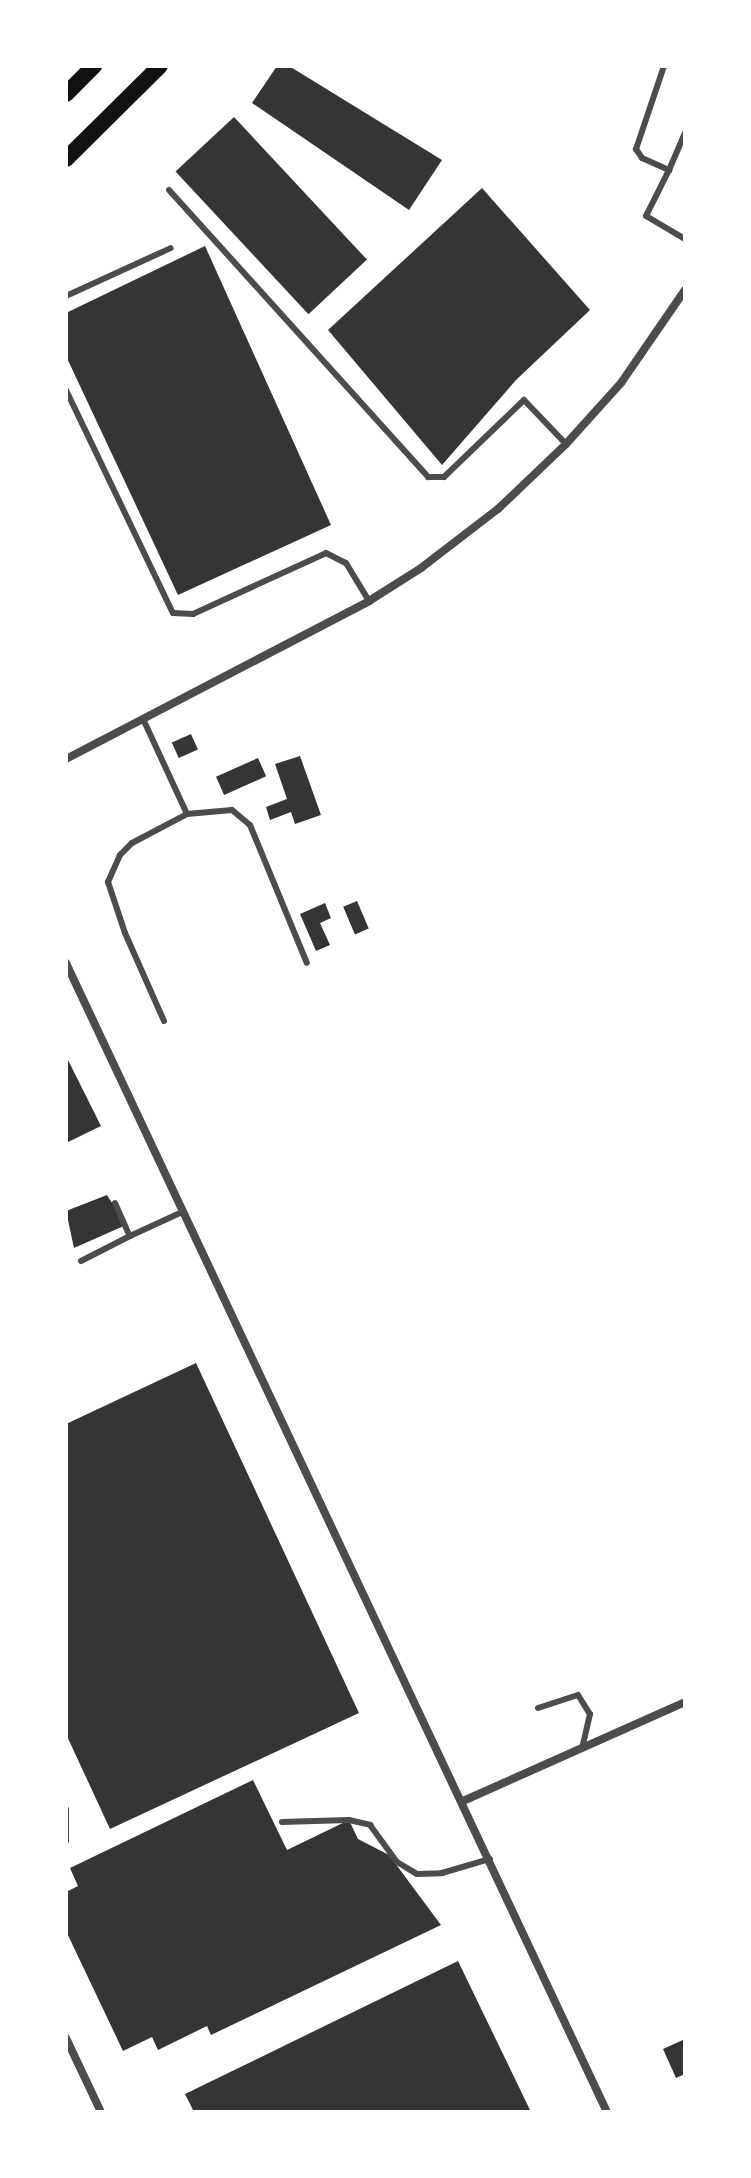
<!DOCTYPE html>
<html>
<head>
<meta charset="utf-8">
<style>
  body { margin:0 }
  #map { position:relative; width:751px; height:2178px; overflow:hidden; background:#fff; font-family:"Noto Sans",sans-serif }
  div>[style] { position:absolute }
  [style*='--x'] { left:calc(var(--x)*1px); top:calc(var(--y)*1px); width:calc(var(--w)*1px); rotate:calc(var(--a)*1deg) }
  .building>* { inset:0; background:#353535; transform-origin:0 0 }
  .service>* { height:6px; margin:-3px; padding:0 3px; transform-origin:3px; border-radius:3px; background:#4c4c4c }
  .minor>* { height:8px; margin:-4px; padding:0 4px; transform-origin:4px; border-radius:4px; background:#4c4c4c }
  .secondary>* { height:16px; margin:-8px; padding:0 8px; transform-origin:8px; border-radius:8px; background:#111 }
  span { translate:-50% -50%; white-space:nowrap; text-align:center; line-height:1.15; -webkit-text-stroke:8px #fff; paint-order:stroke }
  .frame { position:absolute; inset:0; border:68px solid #fff; pointer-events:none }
</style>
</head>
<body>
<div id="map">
  <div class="building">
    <div style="clip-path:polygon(277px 66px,289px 66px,442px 160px,409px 210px,252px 103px)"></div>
    <div style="left:234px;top:117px;width:195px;height:80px;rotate:47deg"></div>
    <div style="clip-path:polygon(482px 188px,590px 310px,516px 380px,442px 465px,328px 330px)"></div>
    <div style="clip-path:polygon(205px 246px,331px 525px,178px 595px,66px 356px,66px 313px)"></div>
    <div style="left:191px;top:734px;width:17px;height:21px;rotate:66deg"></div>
    <div style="clip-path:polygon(300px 756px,321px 815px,295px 824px,291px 812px,270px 820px,266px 807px,287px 799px,275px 764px)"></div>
    <div style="left:258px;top:758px;width:20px;height:46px;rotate:66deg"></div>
    <div style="left:357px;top:901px;width:30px;height:15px;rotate:67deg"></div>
    <div style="clip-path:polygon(325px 903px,331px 918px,320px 923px,330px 945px,316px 951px,300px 914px)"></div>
    <div style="clip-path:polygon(66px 1056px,101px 1126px,66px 1143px)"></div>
    <div style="clip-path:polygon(107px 1195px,126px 1225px,74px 1248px,66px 1211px)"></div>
    <div style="clip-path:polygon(196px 1363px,359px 1713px,110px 1829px,66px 1734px,66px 1424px)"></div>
    <div style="clip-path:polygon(253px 1780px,287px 1850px,349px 1820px,358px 1839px,389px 1855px,441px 1925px,211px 2035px,207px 2026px,158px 2050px,152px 2037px,123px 2051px,66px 1931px,66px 1892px,78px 1886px,70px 1868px)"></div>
    <div style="clip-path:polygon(458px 1961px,531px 2112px,194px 2112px,185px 2094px)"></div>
    <div style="clip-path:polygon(685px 2039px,685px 2074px,676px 2078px,663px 2049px)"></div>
  </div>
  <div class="service">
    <div style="--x:664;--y:66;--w:88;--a:108.6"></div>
    <div style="--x:636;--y:149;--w:11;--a:56"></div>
    <div style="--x:642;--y:158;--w:30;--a:24"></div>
    <div style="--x:669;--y:170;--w:40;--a:-66.6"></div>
    <div style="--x:669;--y:170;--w:51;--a:116.6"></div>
    <div style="--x:646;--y:216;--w:45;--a:30.5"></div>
    <div style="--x:169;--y:190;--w:387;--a:47.9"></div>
    <div style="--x:428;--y:477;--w:16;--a:0"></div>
    <div style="--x:444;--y:477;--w:111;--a:-43.9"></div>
    <div style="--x:524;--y:400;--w:61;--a:46.3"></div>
    <div style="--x:66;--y:296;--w:115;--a:-24.6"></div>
    <div style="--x:66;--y:390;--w:247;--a:64.4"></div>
    <div style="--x:173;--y:613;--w:20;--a:3"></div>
    <div style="--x:193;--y:614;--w:146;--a:-24.6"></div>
    <div style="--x:326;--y:553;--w:22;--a:27"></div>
    <div style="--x:346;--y:563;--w:44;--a:58.8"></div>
    <div style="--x:144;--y:721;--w:102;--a:65.2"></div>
    <div style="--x:187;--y:814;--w:45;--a:-5.1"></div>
    <div style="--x:232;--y:810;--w:23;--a:40"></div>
    <div style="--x:250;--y:825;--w:149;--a:67.6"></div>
    <div style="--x:164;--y:1021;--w:96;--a:-113.9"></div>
    <div style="--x:125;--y:933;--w:54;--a:-108.4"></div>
    <div style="--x:108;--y:882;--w:30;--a:-66"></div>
    <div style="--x:120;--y:855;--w:17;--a:-45"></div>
    <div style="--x:132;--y:843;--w:62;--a:-27.8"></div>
    <div style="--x:115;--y:1203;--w:36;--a:66"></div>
    <div style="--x:130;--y:1236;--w:55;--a:-24.7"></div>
    <div style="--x:81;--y:1261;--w:55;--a:-27"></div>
    <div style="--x:538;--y:1708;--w:42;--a:-18"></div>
    <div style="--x:578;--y:1695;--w:22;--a:58"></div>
    <div style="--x:590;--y:1714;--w:35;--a:103"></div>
    <div style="--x:66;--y:1809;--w:32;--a:90"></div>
    <div style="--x:282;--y:1822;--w:67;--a:-1.7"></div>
    <div style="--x:349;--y:1820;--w:22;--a:13"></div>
    <div style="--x:370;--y:1825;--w:46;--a:53.9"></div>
    <div style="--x:397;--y:1862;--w:23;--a:31"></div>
    <div style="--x:417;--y:1874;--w:25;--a:-2"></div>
    <div style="--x:442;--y:1873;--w:50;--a:-16.3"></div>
  </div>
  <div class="minor">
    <div style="--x:66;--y:759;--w:342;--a:-27.5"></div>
    <div style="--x:369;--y:601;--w:62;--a:-32.4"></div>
    <div style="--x:421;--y:568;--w:97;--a:-37.5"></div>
    <div style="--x:498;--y:509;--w:94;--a:-43.7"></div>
    <div style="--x:566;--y:444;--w:82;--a:-48"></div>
    <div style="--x:621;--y:383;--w:113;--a:-55.5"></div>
    <div style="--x:66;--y:963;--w:1270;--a:64.79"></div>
    <div style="--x:463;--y:1801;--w:243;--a:-24"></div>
    <div style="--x:66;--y:2038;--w:82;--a:64.7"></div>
  </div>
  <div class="secondary">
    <div style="--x:66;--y:94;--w:40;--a:-45"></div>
    <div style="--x:66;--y:159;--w:132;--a:-44.7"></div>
  </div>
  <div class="frame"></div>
</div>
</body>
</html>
